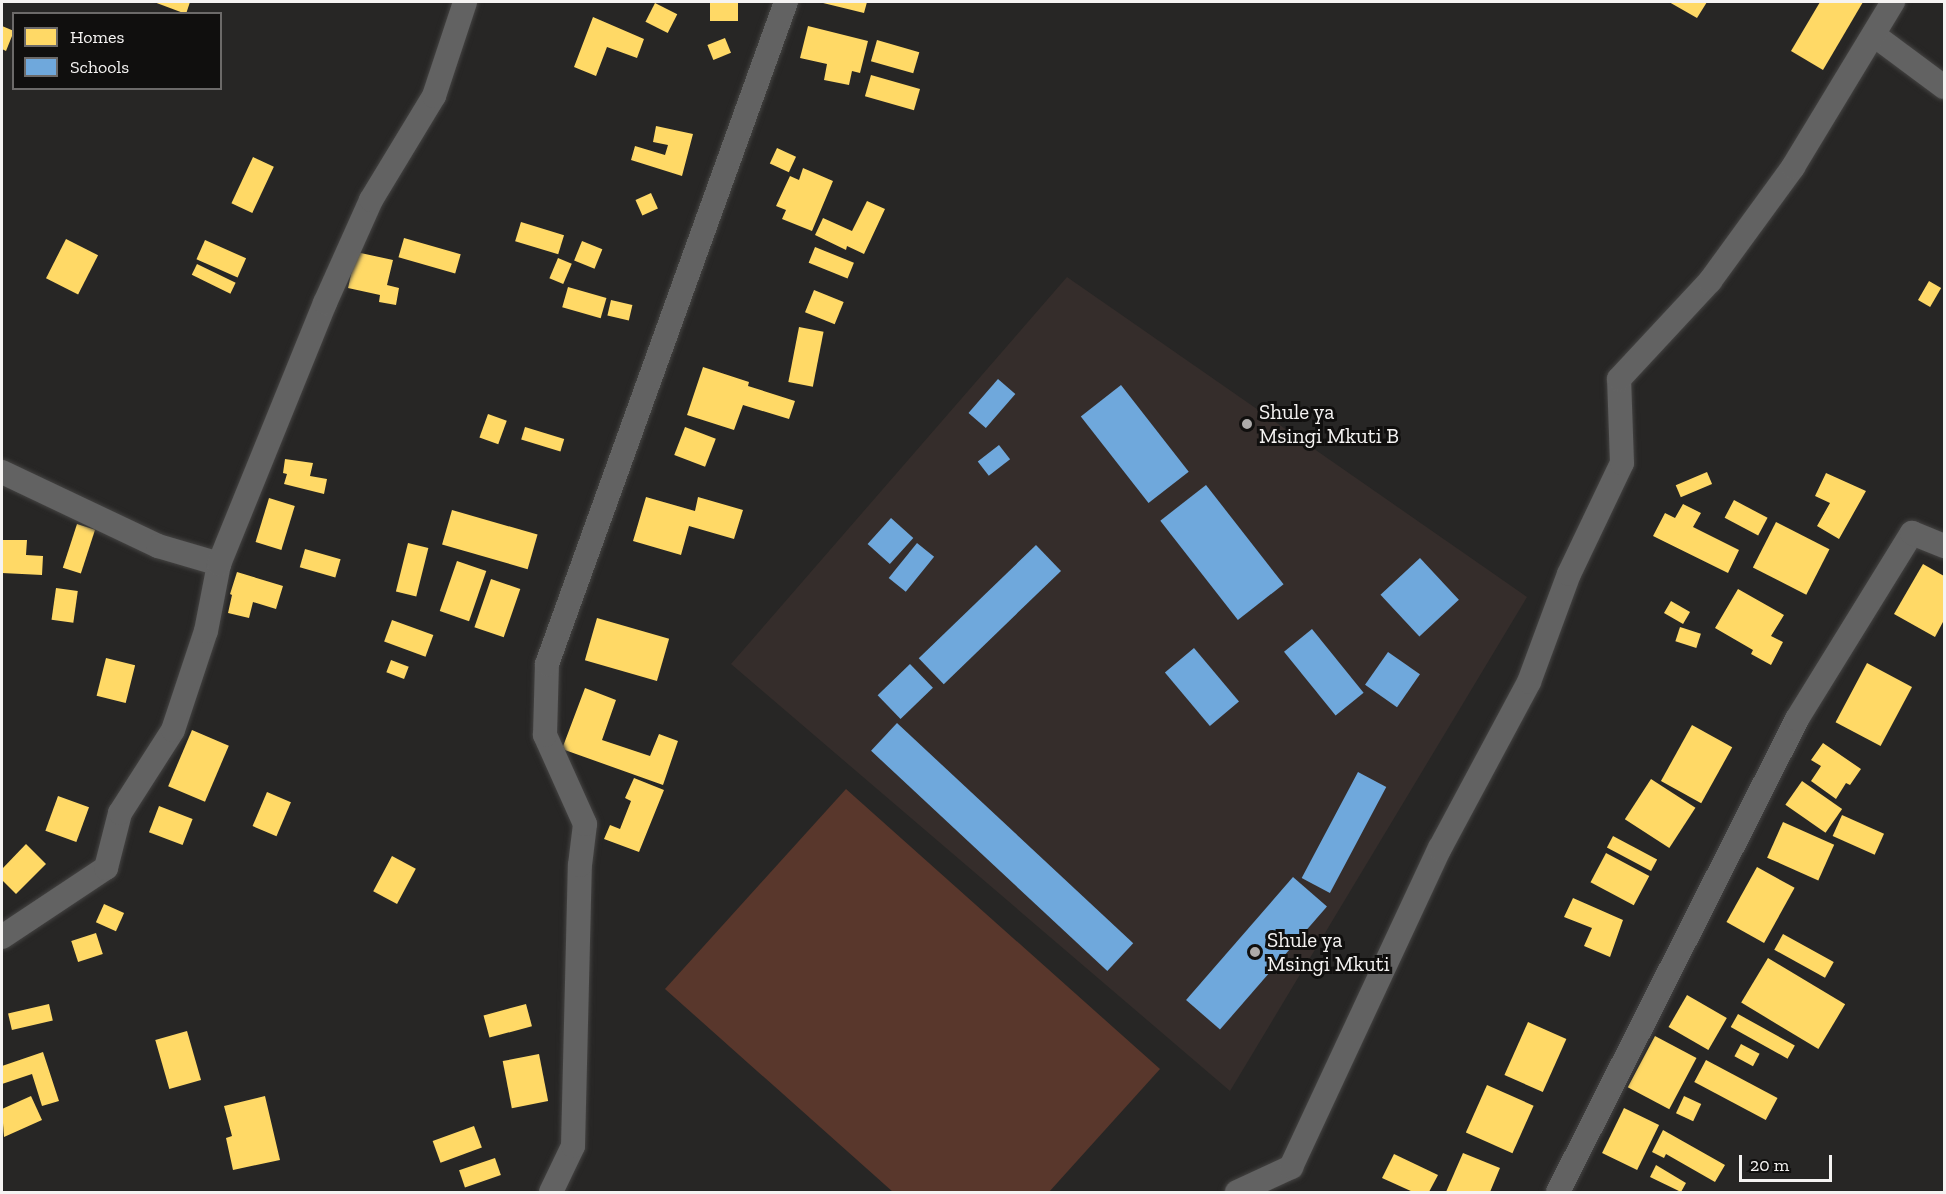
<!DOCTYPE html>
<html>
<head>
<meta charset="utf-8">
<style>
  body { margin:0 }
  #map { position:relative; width:1946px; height:1194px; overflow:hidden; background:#272625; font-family:"Zilla Slab",serif }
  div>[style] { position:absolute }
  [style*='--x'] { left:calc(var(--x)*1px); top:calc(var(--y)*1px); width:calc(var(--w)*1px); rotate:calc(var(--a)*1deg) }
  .built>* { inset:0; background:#352d2b }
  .green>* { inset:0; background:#59372c }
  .homes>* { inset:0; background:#ffd966; transform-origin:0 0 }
  .schools>* { inset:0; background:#6fa8dc; transform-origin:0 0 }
  .roads { filter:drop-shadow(0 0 2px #444342) drop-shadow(0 0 2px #444342) }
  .minor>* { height:24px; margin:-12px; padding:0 12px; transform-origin:12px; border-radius:12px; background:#626262 }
  .dots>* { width:16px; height:16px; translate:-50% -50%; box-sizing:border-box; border:3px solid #100f0e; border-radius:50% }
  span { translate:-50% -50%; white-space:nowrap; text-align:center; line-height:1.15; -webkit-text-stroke:6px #100f0e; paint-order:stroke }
  .poi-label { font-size:21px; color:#f5f3f2 }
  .left { translate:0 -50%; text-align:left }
  .frame { position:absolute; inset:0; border:3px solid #f5f3f2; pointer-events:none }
  .legend { position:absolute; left:12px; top:12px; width:210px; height:78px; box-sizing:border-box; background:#100f0e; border:2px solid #6c6a69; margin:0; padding:8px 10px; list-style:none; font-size:18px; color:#f5f3f2 }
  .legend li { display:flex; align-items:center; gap:12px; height:30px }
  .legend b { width:30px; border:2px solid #6c6a69 }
  .scale { position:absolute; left:1739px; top:1155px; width:93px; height:27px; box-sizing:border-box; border:3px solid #f5f3f2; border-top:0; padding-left:8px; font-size:18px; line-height:21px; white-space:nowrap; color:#f5f3f2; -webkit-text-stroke:4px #100f0e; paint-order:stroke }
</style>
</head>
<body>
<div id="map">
  <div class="built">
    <div style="clip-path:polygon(1067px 277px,1527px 597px,1230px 1091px,731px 664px)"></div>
  </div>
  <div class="green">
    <div style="clip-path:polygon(846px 789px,1160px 1069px,1049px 1192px,893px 1192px,665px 989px)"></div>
  </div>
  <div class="homes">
    <div style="clip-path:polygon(154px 2px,190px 2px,186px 14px)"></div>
    <div style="left:710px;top:2px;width:28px;height:19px"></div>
    <div style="clip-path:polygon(819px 2px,867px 2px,864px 13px)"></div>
    <div style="clip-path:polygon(1669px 2px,1707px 2px,1697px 18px)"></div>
    <div style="clip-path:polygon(1820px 2px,1863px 2px,1823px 70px,1791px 51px)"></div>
    <div style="left:655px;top:3px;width:25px;height:21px;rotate:27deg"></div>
    <div style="clip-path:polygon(593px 17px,644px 39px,637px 58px,607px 47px,596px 76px,574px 67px)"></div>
    <div style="clip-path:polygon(2px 26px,14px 31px,6px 51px,2px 49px)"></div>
    <div style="clip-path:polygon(808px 26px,868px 41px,860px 73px,852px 71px,849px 85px,824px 80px,827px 64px,800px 58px)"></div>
    <div style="left:725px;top:38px;width:16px;height:19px;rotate:68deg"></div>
    <div style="left:877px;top:40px;width:44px;height:22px;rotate:16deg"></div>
    <div style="left:871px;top:75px;width:51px;height:22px;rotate:16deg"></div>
    <div style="clip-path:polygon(656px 126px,693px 134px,682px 176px,631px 160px,635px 146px,665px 155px,668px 145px,653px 142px)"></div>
    <div style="left:777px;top:148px;width:21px;height:17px;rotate:25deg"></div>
    <div style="left:253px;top:157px;width:23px;height:51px;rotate:25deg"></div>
    <div style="clip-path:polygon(803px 168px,833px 181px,812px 231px,782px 219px,786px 210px,776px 206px,790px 176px,799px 180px)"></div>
    <div style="left:651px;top:193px;width:17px;height:17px;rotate:66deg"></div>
    <div style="clip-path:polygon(867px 201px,885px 209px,864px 254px,847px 246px,846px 250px,815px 235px,823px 218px,852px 231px)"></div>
    <div style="left:521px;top:222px;width:45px;height:20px;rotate:17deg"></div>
    <div style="left:404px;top:238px;width:59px;height:20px;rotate:16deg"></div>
    <div style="left:66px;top:239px;width:36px;height:44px;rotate:27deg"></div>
    <div style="left:205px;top:240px;width:45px;height:21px;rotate:24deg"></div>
    <div style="left:582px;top:241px;width:22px;height:21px;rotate:22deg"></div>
    <div style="left:815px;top:247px;width:42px;height:17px;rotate:22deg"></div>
    <div style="clip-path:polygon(356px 252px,393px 260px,387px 285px,399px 288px,396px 305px,379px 302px,380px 295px,348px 288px)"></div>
    <div style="left:558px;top:258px;width:15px;height:22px;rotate:23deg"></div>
    <div style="left:197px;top:264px;width:43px;height:12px;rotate:26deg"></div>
    <div style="left:1929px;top:281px;width:14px;height:22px;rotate:30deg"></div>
    <div style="left:568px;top:287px;width:40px;height:21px;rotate:16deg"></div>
    <div style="left:814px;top:290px;width:32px;height:24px;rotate:22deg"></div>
    <div style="left:611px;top:300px;width:22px;height:16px;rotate:13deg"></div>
    <div style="left:799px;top:327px;width:25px;height:56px;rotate:11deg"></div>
    <div style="clip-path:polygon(703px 367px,749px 382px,748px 386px,795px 401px,789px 419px,743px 405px,734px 430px,687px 415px)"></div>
    <div style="left:488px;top:414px;width:20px;height:25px;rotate:20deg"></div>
    <div style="left:525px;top:427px;width:41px;height:13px;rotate:17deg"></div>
    <div style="left:685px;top:427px;width:33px;height:30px;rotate:21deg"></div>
    <div style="clip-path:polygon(285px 459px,313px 463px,310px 476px,327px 479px,324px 494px,284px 484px,287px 474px,283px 473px)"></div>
    <div style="left:1707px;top:472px;width:13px;height:34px;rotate:67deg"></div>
    <div style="clip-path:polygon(1826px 473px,1866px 491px,1839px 539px,1817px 526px,1830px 503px,1815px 496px)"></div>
    <div style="clip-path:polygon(646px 497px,695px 511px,698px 497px,743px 510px,734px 539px,689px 526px,681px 555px,633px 541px)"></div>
    <div style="left:269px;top:498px;width:27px;height:46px;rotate:17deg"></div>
    <div style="left:1734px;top:500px;width:38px;height:20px;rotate:28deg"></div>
    <div style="clip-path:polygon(1683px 504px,1701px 513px,1693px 527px,1739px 550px,1728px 573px,1653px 536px,1665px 513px,1675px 518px)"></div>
    <div style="left:452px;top:510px;width:89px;height:36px;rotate:16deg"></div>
    <div style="left:1776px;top:522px;width:60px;height:51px;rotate:27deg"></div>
    <div style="left:77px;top:524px;width:19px;height:46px;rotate:18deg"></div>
    <div style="clip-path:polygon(2px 540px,27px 540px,26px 555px,43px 556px,42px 575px,2px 573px)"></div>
    <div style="left:408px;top:543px;width:21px;height:50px;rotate:14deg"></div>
    <div style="left:305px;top:549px;width:37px;height:19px;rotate:16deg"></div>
    <div style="left:457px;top:561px;width:31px;height:53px;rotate:19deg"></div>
    <div style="clip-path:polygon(1923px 564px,1944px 576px,1944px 620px,1935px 637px,1894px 614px)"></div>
    <div style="clip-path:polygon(237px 572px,283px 586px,276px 609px,253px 602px,249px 618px,228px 613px,232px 595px,230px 594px)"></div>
    <div style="left:491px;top:579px;width:31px;height:51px;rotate:19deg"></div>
    <div style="left:56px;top:588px;width:22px;height:32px;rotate:8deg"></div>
    <div style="clip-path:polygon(1738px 589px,1784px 615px,1771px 636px,1783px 642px,1771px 665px,1751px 654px,1753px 650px,1715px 628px)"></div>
    <div style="left:1671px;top:601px;width:22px;height:14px;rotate:30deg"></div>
    <div style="left:597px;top:618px;width:75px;height:44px;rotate:16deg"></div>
    <div style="left:392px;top:620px;width:44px;height:23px;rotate:20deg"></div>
    <div style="left:1680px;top:627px;width:22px;height:15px;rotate:18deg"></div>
    <div style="left:106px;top:658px;width:30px;height:39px;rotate:14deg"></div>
    <div style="left:391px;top:660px;width:19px;height:13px;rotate:21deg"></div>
    <div style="left:1867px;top:663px;width:51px;height:67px;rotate:28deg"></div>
    <div style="clip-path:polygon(585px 688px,616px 700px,602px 740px,650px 756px,659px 734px,678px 741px,663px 785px,562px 749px)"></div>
    <div style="left:1692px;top:725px;width:46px;height:64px;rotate:29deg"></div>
    <div style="left:192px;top:730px;width:40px;height:61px;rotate:23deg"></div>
    <div style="clip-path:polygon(1823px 743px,1861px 769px,1850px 785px,1846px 783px,1836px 799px,1811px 781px,1821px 766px,1811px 760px)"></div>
    <div style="clip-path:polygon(634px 778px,664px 790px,639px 852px,604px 839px,610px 825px,620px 829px,631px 801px,625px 798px)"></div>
    <div style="left:1651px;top:779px;width:53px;height:48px;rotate:33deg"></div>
    <div style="left:1802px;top:781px;width:49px;height:29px;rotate:35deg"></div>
    <div style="left:267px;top:792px;width:26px;height:37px;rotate:23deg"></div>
    <div style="left:58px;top:796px;width:33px;height:37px;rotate:20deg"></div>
    <div style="left:159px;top:806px;width:36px;height:28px;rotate:21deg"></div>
    <div style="left:1842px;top:815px;width:46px;height:23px;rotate:24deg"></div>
    <div style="left:1783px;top:822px;width:56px;height:39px;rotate:24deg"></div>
    <div style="left:1613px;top:836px;width:50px;height:13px;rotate:28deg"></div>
    <div style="clip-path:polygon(26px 844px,46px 864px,16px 894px,2px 880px,2px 869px)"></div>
    <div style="left:1606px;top:853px;width:49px;height:33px;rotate:28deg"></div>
    <div style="left:392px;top:856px;width:27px;height:40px;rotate:28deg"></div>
    <div style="left:1757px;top:867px;width:43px;height:63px;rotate:29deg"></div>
    <div style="clip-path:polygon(1573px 898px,1623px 920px,1610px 957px,1584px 946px,1592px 928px,1564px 917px)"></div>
    <div style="left:104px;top:904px;width:22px;height:20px;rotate:24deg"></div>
    <div style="left:96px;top:933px;width:22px;height:26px;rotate:72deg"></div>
    <div style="left:1783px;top:934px;width:58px;height:18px;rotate:29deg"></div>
    <div style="left:1768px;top:958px;width:90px;height:52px;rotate:31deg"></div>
    <div style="left:1687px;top:995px;width:46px;height:37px;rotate:30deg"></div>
    <div style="left:49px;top:1004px;width:17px;height:42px;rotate:77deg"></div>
    <div style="left:526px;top:1004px;width:23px;height:44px;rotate:75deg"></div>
    <div style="left:1738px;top:1014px;width:65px;height:15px;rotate:29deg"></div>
    <div style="left:1528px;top:1022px;width:42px;height:58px;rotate:24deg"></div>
    <div style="left:187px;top:1031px;width:51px;height:33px;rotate:74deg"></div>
    <div style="left:1655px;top:1036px;width:47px;height:58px;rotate:28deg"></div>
    <div style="left:1741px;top:1044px;width:21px;height:14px;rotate:28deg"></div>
    <div style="clip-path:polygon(43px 1052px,59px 1101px,42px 1106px,32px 1074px,2px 1084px,2px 1066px)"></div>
    <div style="left:539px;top:1054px;width:48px;height:37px;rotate:79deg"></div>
    <div style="left:1706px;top:1060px;width:81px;height:25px;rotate:28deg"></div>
    <div style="left:1487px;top:1085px;width:51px;height:52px;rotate:24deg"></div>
    <div style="clip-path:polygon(31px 1096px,42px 1120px,4px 1137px,2px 1109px)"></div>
    <div style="clip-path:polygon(265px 1096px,280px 1160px,233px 1170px,226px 1138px,232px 1136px,224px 1106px)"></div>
    <div style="left:1684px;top:1096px;width:19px;height:19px;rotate:25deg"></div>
    <div style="left:1624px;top:1108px;width:39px;height:50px;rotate:26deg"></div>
    <div style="left:474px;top:1126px;width:23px;height:44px;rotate:70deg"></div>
    <div style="clip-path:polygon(1663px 1130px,1725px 1165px,1715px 1182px,1666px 1154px,1664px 1158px,1652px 1152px)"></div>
    <div style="clip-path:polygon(1463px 1153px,1500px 1168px,1490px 1192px,1446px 1192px)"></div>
    <div style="clip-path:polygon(1394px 1154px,1438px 1175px,1429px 1192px,1413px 1192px,1382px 1178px)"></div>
    <div style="left:495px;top:1158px;width:18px;height:38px;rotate:71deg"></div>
    <div style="clip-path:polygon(1656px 1165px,1686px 1183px,1681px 1192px,1650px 1177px)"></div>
  </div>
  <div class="schools">
    <div style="left:998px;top:379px;width:23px;height:45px;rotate:41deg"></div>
    <div style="left:1121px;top:385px;width:110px;height:51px;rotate:52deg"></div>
    <div style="left:999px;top:445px;width:18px;height:27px;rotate:52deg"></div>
    <div style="left:1206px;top:485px;width:126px;height:58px;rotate:52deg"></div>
    <div style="left:891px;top:518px;width:30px;height:35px;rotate:42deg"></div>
    <div style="left:917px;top:543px;width:22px;height:45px;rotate:39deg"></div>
    <div style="left:1036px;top:545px;width:36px;height:163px;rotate:46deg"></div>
    <div style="left:1420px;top:558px;width:57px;height:54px;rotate:47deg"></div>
    <div style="left:1312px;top:629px;width:82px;height:36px;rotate:51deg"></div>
    <div style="left:1194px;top:648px;width:70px;height:38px;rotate:50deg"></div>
    <div style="left:1388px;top:652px;width:39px;height:40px;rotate:35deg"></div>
    <div style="left:910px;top:664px;width:33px;height:45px;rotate:46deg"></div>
    <div style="left:897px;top:723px;width:323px;height:38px;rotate:43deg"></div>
    <div style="left:1358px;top:772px;width:32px;height:120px;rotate:28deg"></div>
    <div style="left:1293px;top:877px;width:45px;height:163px;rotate:41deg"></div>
  </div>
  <div class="roads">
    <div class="minor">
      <div style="--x:1874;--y:35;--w:87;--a:36.6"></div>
      <div style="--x:2;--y:472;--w:173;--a:25.4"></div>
      <div style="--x:158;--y:546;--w:64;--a:16.4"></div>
      <div style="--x:2;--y:937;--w:125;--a:-33.6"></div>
      <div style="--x:106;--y:868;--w:57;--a:-75.7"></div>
      <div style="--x:120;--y:813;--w:98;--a:-57.4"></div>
      <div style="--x:173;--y:730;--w:104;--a:-71.6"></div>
      <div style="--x:206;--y:631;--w:68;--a:-79"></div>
      <div style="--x:219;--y:564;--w:282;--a:-67.9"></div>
      <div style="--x:325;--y:303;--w:113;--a:-65.9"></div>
      <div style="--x:371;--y:200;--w:122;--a:-58.8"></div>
      <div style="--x:434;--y:96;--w:99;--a:-71.7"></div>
      <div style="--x:551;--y:1192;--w:51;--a:-64.4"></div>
      <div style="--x:573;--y:1146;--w:281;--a:-88.6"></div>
      <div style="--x:580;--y:865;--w:41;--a:-83"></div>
      <div style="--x:585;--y:824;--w:98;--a:-114.2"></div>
      <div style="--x:545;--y:735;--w:71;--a:-88.4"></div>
      <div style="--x:547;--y:664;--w:704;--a:-70.15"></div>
      <div style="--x:1237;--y:1192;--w:60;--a:-24.8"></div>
      <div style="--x:1291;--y:1167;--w:352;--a:-65"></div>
      <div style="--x:1440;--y:848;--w:188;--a:-61.8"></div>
      <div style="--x:1529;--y:682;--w:115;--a:-69.7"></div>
      <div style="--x:1569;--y:574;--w:123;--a:-64.5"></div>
      <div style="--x:1622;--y:463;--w:84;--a:-92"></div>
      <div style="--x:1619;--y:379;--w:134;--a:-47.1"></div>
      <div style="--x:1710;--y:281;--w:141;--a:-53.9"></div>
      <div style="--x:1793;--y:167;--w:193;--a:-58.8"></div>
      <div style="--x:1558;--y:1192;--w:530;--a:-63.19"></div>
      <div style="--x:1797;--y:719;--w:219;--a:-58.3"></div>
      <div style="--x:1912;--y:533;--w:35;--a:22"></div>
    </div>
  </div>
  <div class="dots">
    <div style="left:1247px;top:424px;background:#adabaa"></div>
    <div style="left:1255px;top:952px;background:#adabaa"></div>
  </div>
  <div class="poi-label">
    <span class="left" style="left:1259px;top:424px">Shule ya<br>Msingi Mkuti B</span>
    <span class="left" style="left:1267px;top:952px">Shule ya<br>Msingi Mkuti</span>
  </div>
  <div class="frame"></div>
  <ul class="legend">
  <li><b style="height:16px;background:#ffd966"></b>Homes</li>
  <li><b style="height:16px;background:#6fa8dc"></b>Schools</li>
  </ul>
  <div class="scale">20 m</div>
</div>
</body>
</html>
